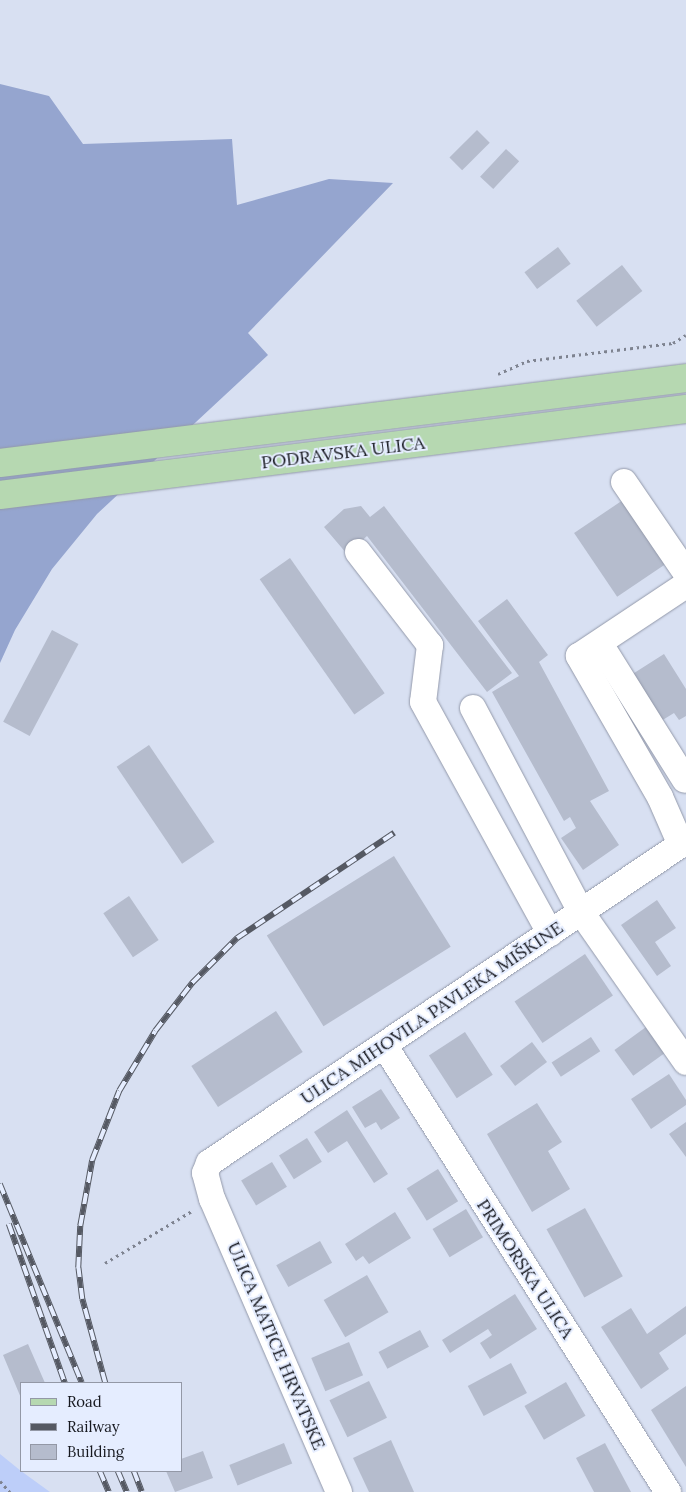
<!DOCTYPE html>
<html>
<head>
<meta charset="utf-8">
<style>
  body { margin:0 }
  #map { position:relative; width:686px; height:1492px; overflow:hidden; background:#d8e0f2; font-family:Lora,serif }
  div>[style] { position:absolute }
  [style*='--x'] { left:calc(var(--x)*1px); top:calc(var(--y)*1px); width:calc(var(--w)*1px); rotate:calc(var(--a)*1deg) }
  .green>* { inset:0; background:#bdcef9 }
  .forest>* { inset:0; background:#95a5cf }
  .building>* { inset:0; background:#b5bccd; transform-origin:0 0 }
  .path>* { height:3px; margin-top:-1.5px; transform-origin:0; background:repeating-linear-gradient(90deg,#7e8390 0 2.5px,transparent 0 6.5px) }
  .roads { filter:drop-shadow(0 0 1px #9399aa) drop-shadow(0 0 1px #9399aa) }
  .minor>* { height:26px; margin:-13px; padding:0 13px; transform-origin:13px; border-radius:13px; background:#fff }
  .major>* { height:28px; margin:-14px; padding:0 14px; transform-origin:14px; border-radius:14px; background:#b6d8b1 }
  .rail>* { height:5.5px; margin-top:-2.75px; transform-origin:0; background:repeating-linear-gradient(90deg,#e5edff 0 11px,#555963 0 22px); box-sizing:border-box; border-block:1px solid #555963 }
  span { translate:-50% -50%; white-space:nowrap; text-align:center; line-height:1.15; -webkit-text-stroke:4px #e5edff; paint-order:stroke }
  .street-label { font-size:18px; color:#171920 }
  .legend { position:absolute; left:20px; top:1382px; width:162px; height:90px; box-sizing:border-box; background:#e5edff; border:1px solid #9398a6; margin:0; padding:6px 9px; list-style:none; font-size:15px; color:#171920 }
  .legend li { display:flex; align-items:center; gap:10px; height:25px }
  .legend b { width:25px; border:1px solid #9398a6 }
</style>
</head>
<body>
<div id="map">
  <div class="green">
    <div style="clip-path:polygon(0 1454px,21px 1471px,50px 1492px,0 1492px)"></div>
  </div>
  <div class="forest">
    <div style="clip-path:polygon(0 84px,49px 96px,83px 144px,232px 139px,237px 205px,329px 179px,393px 183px,248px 333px,268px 355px,97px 514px,52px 569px,15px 630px,0 663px)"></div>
  </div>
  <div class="building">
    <div style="left:477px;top:130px;width:18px;height:39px;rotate:45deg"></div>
    <div style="left:506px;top:149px;width:18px;height:38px;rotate:43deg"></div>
    <div style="left:558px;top:247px;width:21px;height:42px;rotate:53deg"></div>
    <div style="left:622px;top:265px;width:33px;height:58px;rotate:52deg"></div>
    <div style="left:623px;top:500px;width:77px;height:59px;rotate:56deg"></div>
    <div style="clip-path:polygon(361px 506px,370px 517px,384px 506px,512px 673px,487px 692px,367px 536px,347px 554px,324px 527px,344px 509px)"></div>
    <div style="left:290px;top:558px;width:165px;height:37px;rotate:55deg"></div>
    <div style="clip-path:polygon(507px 599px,548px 655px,539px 662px,609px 791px,590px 801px,619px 845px,583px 870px,561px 838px,576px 828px,570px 817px,564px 821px,492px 692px,519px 676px,478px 621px)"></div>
    <div style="left:52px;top:630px;width:30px;height:104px;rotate:28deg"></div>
    <div style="clip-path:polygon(664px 654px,686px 689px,686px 716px,679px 720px,674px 713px,661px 721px,631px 675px)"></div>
    <div style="left:149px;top:745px;width:117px;height:39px;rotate:56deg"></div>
    <div style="left:394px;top:856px;width:107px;height:150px;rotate:58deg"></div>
    <div style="left:129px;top:896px;width:53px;height:31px;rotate:56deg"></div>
    <div style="clip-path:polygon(657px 900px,676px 928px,655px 942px,671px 966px,657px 976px,621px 925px)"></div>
    <div style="left:585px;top:954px;width:50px;height:85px;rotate:56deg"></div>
    <div style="left:276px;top:1011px;width:49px;height:101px;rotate:57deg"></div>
    <div style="left:646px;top:1027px;width:32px;height:39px;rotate:54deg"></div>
    <div style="left:465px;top:1032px;width:51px;height:43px;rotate:57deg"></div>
    <div style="left:591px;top:1037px;width:17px;height:47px;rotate:57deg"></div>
    <div style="left:532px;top:1042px;width:25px;height:40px;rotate:53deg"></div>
    <div style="clip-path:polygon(669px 1074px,686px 1100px,686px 1105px,651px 1129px,631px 1099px)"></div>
    <div style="clip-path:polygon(381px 1089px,400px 1118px,381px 1130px,376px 1122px,365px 1128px,352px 1107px)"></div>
    <div style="clip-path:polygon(537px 1103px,562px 1142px,548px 1151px,570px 1189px,532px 1212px,487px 1134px)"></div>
    <div style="clip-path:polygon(347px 1110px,388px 1174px,374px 1183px,347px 1141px,328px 1153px,314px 1132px)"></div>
    <div style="clip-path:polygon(686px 1122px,686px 1157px,669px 1134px)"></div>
    <div style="left:307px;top:1138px;width:28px;height:33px;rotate:58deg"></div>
    <div style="left:272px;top:1162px;width:29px;height:36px;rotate:59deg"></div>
    <div style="left:438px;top:1169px;width:38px;height:37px;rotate:58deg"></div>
    <div style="left:585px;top:1208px;width:78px;height:44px;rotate:61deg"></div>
    <div style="left:466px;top:1209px;width:33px;height:39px;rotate:59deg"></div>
    <div style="clip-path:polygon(395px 1212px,411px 1238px,369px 1264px,363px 1256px,356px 1261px,345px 1244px)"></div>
    <div style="left:320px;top:1241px;width:25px;height:50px;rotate:61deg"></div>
    <div style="left:367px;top:1275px;width:43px;height:50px;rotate:60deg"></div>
    <div style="clip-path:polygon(515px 1294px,537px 1329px,490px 1359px,480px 1343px,492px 1335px,488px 1329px,450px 1353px,442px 1340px)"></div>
    <div style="clip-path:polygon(686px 1306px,686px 1334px,659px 1353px,669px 1369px,641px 1389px,601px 1327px,631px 1308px,647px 1334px)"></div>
    <div style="left:420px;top:1330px;width:19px;height:47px;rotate:62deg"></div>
    <div style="left:349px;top:1342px;width:36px;height:41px;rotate:67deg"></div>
    <div style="clip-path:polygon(28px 1344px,45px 1383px,21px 1383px,21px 1398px,3px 1355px)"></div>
    <div style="left:511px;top:1363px;width:34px;height:49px;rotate:62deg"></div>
    <div style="left:369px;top:1381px;width:41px;height:44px;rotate:64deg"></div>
    <div style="left:566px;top:1382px;width:39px;height:48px;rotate:60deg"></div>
    <div style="clip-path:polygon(686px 1386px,686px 1467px,651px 1410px)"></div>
    <div style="clip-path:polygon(391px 1440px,414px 1492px,369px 1492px,353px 1458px)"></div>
    <div style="left:284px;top:1443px;width:22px;height:59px;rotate:68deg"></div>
    <div style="clip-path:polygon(605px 1443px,631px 1492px,594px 1492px,576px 1458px)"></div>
    <div style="clip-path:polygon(203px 1451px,213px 1478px,175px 1492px,166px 1471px,181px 1471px,181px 1459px)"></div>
  </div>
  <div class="path">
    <div style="--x:498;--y:374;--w:32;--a:-24"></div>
    <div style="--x:527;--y:361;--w:147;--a:-7"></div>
    <div style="--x:673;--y:343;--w:15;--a:-32"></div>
    <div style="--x:105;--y:1263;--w:101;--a:-30.9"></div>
    <div style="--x:0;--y:1481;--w:15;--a:48"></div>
  </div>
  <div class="roads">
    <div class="minor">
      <div style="--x:624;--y:482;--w:110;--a:55.7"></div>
      <div style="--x:358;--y:552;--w:118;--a:52.3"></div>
      <div style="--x:430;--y:645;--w:57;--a:97"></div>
      <div style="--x:423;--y:702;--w:264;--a:61.2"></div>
      <div style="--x:600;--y:644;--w:160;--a:58"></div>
      <div style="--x:473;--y:708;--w:231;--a:62.1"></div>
      <div style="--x:581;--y:912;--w:183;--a:55"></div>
      <div style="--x:681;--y:845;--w:52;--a:-113.6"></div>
      <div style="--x:660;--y:797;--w:163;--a:-119.9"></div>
      <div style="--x:579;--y:656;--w:128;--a:-33.6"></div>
      <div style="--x:384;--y:1045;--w:530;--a:57.57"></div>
      <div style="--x:339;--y:1492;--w:319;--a:-113.4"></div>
      <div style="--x:212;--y:1199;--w:27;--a:-105"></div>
      <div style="--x:205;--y:1173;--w:11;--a:-68"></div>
      <div style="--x:209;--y:1163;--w:576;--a:-34.02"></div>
    </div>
    <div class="major">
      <div style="--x:0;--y:463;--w:691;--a:-7.06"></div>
      <div style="--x:0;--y:495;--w:691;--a:-7.15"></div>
    </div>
  </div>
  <div class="rail">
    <div style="--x:0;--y:1184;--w:215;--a:67.6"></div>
    <div style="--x:9;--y:1224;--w:169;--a:70.6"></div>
    <div style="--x:105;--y:1383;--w:87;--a:-105.3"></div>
    <div style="--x:82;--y:1299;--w:31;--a:-97"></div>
    <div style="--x:78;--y:1268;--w:42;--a:-87.3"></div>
    <div style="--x:80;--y:1226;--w:67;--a:-79.7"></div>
    <div style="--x:92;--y:1160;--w:74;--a:-68.6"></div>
    <div style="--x:119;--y:1091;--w:70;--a:-59"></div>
    <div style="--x:155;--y:1031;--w:61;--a:-52.4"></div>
    <div style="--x:192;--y:983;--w:64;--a:-45"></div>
    <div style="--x:237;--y:938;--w:189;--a:-33.8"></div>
    <div style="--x:100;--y:1471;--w:23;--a:67"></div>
    <div style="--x:118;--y:1471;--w:23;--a:67"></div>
    <div style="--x:134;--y:1471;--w:22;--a:69"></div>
  </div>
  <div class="street-label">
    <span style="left:343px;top:453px;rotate:-7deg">PODRAVSKA ULICA</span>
    <span style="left:432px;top:1013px;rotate:-34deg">ULICA MIHOVILA PAVLEKA MIŠKINE</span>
    <span style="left:525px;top:1269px;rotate:57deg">PRIMORSKA ULICA</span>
    <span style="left:276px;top:1346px;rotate:67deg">ULICA MATICE HRVATSKE</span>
  </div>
  <ul class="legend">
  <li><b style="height:6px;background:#b6d8b1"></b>Road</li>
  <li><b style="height:6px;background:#555963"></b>Railway</li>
  <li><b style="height:14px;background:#b5bccd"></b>Building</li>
  </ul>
</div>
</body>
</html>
